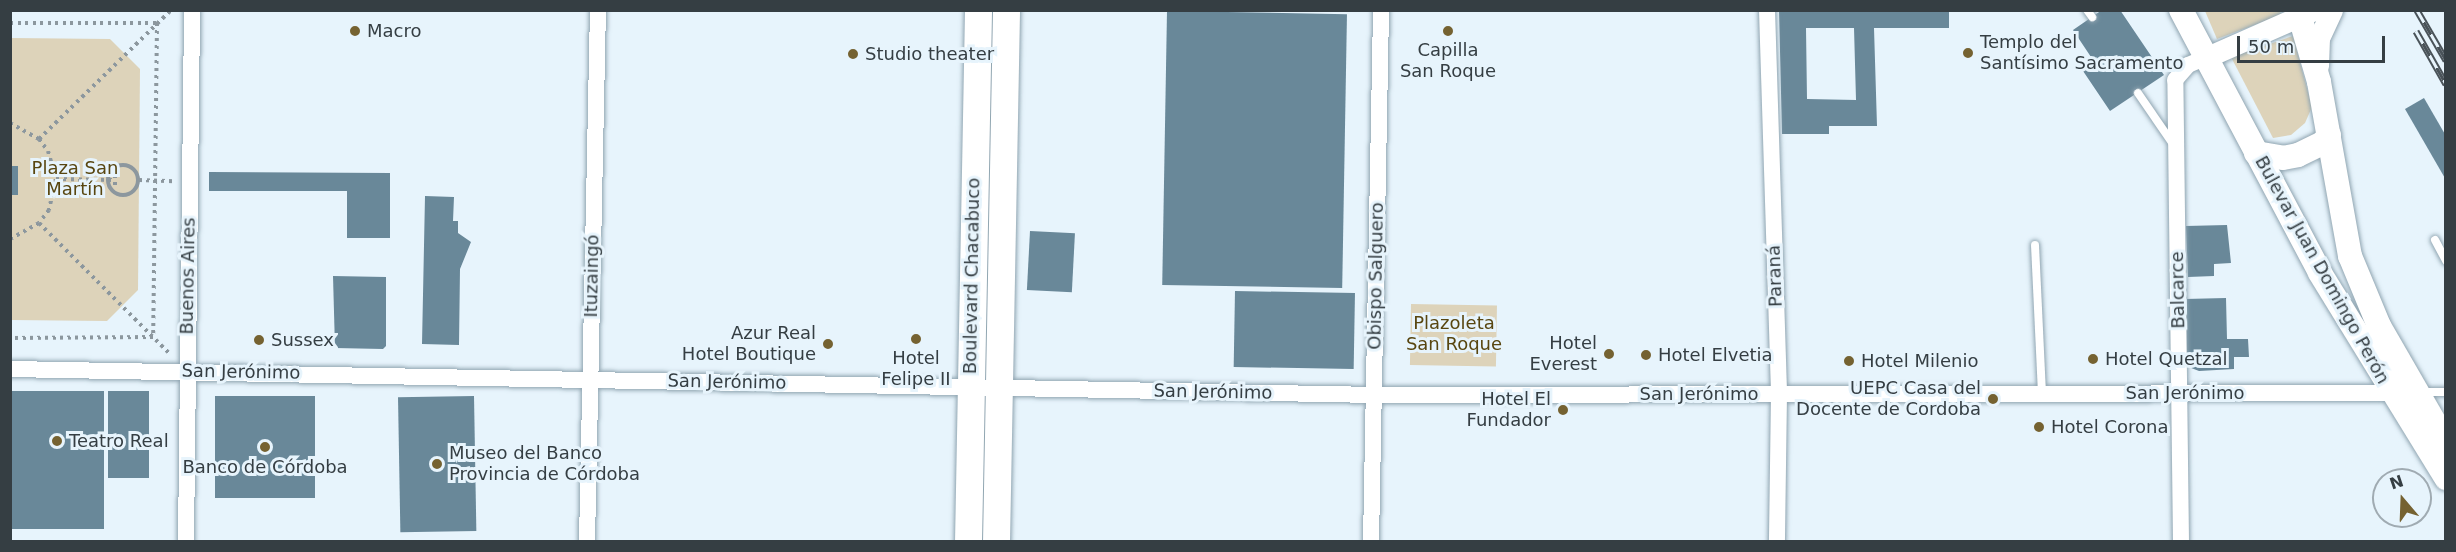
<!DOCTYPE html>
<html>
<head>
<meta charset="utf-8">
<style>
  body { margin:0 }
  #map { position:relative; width:2456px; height:552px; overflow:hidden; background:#e7f4fc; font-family:"DejaVu Sans",sans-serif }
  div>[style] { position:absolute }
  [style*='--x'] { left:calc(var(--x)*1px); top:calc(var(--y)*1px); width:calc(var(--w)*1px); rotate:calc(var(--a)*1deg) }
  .green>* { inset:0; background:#ddd3ba; transform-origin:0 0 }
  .building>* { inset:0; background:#698899; transform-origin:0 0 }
  .path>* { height:4px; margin-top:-2px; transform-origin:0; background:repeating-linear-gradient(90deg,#8c979e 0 3px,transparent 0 7.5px) }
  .path>.ring { margin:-2px; padding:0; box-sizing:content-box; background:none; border:4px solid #8c979e; border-radius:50% }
  .roads { filter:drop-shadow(0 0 2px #90a5b1) drop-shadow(0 0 2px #90a5b1) }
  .service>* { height:8px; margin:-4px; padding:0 4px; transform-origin:4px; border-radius:4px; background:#fff }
  .minor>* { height:16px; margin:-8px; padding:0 8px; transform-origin:8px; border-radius:8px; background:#fff }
  .tertiary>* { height:21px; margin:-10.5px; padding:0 10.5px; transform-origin:10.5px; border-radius:10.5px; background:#fff }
  .secondary>* { height:24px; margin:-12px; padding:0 12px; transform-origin:12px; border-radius:12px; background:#fff }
  .primary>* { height:27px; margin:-13.5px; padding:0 13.5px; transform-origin:13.5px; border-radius:13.5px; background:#fff }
  .rail>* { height:7px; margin-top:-3.5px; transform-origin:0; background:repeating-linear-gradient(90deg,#e7f4fc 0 14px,#4a5359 0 28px); box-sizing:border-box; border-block:2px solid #4a5359 }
  .dots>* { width:16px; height:16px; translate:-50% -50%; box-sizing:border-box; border:3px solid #e7f4fc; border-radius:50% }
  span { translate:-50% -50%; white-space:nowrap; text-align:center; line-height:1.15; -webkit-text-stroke:6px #e7f4fc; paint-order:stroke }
  .poi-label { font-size:18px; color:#353e43 }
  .left { translate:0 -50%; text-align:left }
  .right { translate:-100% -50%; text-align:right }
  .park-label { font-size:18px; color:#584610 }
  .street-label { font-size:18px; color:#353e43 }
  .frame { position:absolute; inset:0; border:12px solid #353e43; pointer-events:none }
  .north { position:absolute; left:2372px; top:468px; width:60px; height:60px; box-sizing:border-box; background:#e7f4fc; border:2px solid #a0abb2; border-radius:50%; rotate:341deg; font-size:16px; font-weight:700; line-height:24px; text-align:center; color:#353e43 }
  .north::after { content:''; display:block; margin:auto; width:21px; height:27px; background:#756231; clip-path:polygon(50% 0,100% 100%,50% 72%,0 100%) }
  .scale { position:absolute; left:2237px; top:36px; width:148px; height:27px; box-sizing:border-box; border:3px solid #353e43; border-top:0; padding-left:8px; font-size:18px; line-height:21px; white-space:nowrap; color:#353e43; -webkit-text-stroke:4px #e7f4fc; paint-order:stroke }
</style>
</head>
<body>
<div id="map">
  <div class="green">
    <div style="clip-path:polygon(2205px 11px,2280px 11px,2281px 15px,2217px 39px)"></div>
    <div style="clip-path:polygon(2293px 36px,2312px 107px,2305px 123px,2291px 135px,2273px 138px,2231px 57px)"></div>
    <div style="clip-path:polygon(11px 38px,110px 39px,140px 69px,138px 290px,107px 321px,11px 320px)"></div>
    <div style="left:1411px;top:304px;width:86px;height:61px;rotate:1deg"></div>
  </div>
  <div class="building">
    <div style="clip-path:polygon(evenodd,1779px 10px,1949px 10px,1949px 28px,1874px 28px,1877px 126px,1829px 126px,1829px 134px,1782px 134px,1779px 10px,1806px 28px,1854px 28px,1856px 100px,1807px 99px,1806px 28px)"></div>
    <div style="clip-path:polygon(2102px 10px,2120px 10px,2164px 75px,2110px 111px,2081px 68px,2093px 60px,2073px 30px)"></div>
    <div style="left:1167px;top:11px;width:180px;height:274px;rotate:1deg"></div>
    <div style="clip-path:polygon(2424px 98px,2446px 136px,2446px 180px,2405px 109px)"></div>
    <div style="left:10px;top:166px;width:8px;height:29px"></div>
    <div style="clip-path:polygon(209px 172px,390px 173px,390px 238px,347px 238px,347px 191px,209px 191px)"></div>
    <div style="clip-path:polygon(425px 196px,454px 197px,453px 221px,458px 221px,458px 233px,471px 242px,460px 269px,459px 345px,422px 344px)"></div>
    <div style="clip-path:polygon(2227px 225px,2231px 263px,2214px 264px,2214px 276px,2188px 277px,2186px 226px)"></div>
    <div style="left:1030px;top:231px;width:45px;height:59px;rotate:3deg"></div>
    <div style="clip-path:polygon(333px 276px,386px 277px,386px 346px,383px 349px,335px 348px)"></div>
    <div style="left:1235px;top:291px;width:120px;height:76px;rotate:1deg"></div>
    <div style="clip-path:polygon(2226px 298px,2227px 339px,2248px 339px,2249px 357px,2234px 357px,2234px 369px,2199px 371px,2186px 366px,2185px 299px)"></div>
    <div style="left:10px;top:391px;width:94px;height:138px"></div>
    <div style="left:108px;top:391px;width:41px;height:87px"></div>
    <div style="left:215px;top:396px;width:100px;height:102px"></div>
    <div style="left:474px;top:396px;width:135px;height:76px;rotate:89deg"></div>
  </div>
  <div class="path">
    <div style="--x:10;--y:23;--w:147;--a:0"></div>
    <div style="--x:157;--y:23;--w:314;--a:90.7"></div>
    <div style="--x:153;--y:337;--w:143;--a:179.6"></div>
    <div style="--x:10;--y:123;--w:33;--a:29"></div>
    <div style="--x:39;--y:139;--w:15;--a:53"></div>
    <div style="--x:48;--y:151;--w:29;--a:74"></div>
    <div style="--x:56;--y:179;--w:32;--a:103"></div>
    <div style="--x:49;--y:210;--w:16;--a:128"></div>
    <div style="--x:39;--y:223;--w:33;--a:151"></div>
    <div style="--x:39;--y:139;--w:185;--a:-44.3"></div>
    <div class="ring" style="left:108px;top:165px;width:26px;height:26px"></div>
    <div style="--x:56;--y:179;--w:57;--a:1"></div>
    <div style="--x:139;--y:180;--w:35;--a:2"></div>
    <div style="--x:115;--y:185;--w:11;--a:-90"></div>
    <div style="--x:39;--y:223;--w:185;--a:45"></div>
  </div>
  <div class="roads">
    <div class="service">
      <div style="--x:2087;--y:10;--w:9;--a:54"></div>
      <div style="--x:2138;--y:93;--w:62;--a:55.5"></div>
      <div style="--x:2435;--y:240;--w:24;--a:62"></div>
      <div style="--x:2035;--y:245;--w:148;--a:87.3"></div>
      <div style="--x:2422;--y:392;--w:24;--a:0"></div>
    </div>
    <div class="minor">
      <div style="--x:1767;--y:10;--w:384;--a:88.2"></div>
      <div style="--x:1779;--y:394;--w:148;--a:90.8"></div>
      <div style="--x:10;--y:369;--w:1363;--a:1.09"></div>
      <div style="--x:1373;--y:395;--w:1027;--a:-0.11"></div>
      <div style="--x:186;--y:542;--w:532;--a:-89.35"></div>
      <div style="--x:587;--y:542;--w:532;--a:-88.82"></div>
      <div style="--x:1371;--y:542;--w:532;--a:-88.92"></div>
      <div style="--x:2181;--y:542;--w:462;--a:-90.7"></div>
      <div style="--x:2175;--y:80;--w:20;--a:-49"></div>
      <div style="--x:2188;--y:65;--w:21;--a:-23"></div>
    </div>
    <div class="tertiary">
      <div style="--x:2207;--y:57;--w:117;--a:-23.7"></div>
      <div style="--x:2318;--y:66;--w:28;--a:-88"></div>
      <div style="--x:2319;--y:38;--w:31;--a:-65"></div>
    </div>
    <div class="secondary">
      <div style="--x:2181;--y:10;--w:297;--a:62.1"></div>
      <div style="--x:2320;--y:273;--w:241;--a:58.4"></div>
      <div style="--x:2298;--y:10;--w:75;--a:73.7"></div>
      <div style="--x:2319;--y:82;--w:177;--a:79.9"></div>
      <div style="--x:2350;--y:256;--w:76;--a:67.5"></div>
      <div style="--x:2379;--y:326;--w:134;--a:60"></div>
      <div style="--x:2256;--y:153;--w:27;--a:10"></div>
      <div style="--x:2283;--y:158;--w:15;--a:-11"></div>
      <div style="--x:2298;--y:155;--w:28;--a:-26"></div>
      <div style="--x:2323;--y:143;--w:10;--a:-53"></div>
    </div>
    <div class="primary">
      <div style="--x:968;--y:542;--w:532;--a:-88.92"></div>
      <div style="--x:996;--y:542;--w:532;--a:-88.92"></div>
    </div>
  </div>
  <div class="rail">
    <div style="--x:2417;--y:10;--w:58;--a:59.9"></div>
    <div style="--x:2416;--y:31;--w:61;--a:60.5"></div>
  </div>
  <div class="dots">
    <div style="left:355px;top:31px;background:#756231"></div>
    <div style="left:1448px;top:31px;background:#756231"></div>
    <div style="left:1968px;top:53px;background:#756231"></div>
    <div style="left:853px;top:54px;background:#756231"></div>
    <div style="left:916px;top:339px;background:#756231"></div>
    <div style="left:259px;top:340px;background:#756231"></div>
    <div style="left:828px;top:344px;background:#756231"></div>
    <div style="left:1609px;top:354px;background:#756231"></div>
    <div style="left:1646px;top:355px;background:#756231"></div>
    <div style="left:2093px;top:359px;background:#756231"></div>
    <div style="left:1849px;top:361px;background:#756231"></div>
    <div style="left:1993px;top:399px;background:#756231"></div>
    <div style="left:1563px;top:410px;background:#756231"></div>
    <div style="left:2039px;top:427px;background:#756231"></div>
    <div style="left:57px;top:441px;background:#756231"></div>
    <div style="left:265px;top:447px;background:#756231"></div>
    <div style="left:437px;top:464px;background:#756231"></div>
  </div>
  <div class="poi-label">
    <span class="left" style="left:367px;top:31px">Macro</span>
    <span class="left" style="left:1980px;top:53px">Templo del<br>Santísimo Sacramento</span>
    <span style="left:1448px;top:61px">Capilla<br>San Roque</span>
    <span class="left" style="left:865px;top:54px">Studio theater</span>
    <span class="right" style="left:816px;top:344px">Azur Real<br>Hotel Boutique</span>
    <span class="left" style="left:271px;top:340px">Sussex</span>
    <span class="right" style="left:1597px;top:354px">Hotel<br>Everest</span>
    <span class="left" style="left:1658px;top:355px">Hotel Elvetia</span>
    <span style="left:916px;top:369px">Hotel<br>Felipe II</span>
    <span class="left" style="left:2105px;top:359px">Hotel Quetzal</span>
    <span class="left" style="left:1861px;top:361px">Hotel Milenio</span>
    <span class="right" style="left:1981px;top:399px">UEPC Casa del<br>Docente de Cordoba</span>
    <span class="right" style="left:1551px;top:410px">Hotel El<br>Fundador</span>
    <span class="left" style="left:2051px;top:427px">Hotel Corona</span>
    <span class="left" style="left:69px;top:441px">Teatro Real</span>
    <span class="left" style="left:449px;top:464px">Museo del Banco<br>Provincia de Córdoba</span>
    <span style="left:265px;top:467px">Banco de Córdoba</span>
  </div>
  <div class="park-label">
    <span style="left:75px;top:179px">Plaza San<br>Martín</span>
    <span style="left:1454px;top:334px">Plazoleta<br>San Roque</span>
  </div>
  <div class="street-label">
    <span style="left:2322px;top:270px;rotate:61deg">Bulevar Juan Domingo Perón</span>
    <span style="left:188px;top:276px;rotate:-89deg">Buenos Aires</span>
    <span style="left:592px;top:276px;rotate:-89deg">Ituzaingó</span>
    <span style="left:972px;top:276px;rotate:-89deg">Boulevard Chacabuco</span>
    <span style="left:1376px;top:276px;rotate:-89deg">Obispo Salguero</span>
    <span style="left:1775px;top:276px;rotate:-92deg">Paraná</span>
    <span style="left:2178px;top:290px;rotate:-91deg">Balcarce</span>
    <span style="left:241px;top:372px;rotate:1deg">San Jerónimo</span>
    <span style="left:727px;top:382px;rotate:1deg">San Jerónimo</span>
    <span style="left:1213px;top:392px;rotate:1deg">San Jerónimo</span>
    <span style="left:2185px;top:393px">San Jerónimo</span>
    <span style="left:1699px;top:394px">San Jerónimo</span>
  </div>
  <div class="frame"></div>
  <div class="north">N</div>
  <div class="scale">50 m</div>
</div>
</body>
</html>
